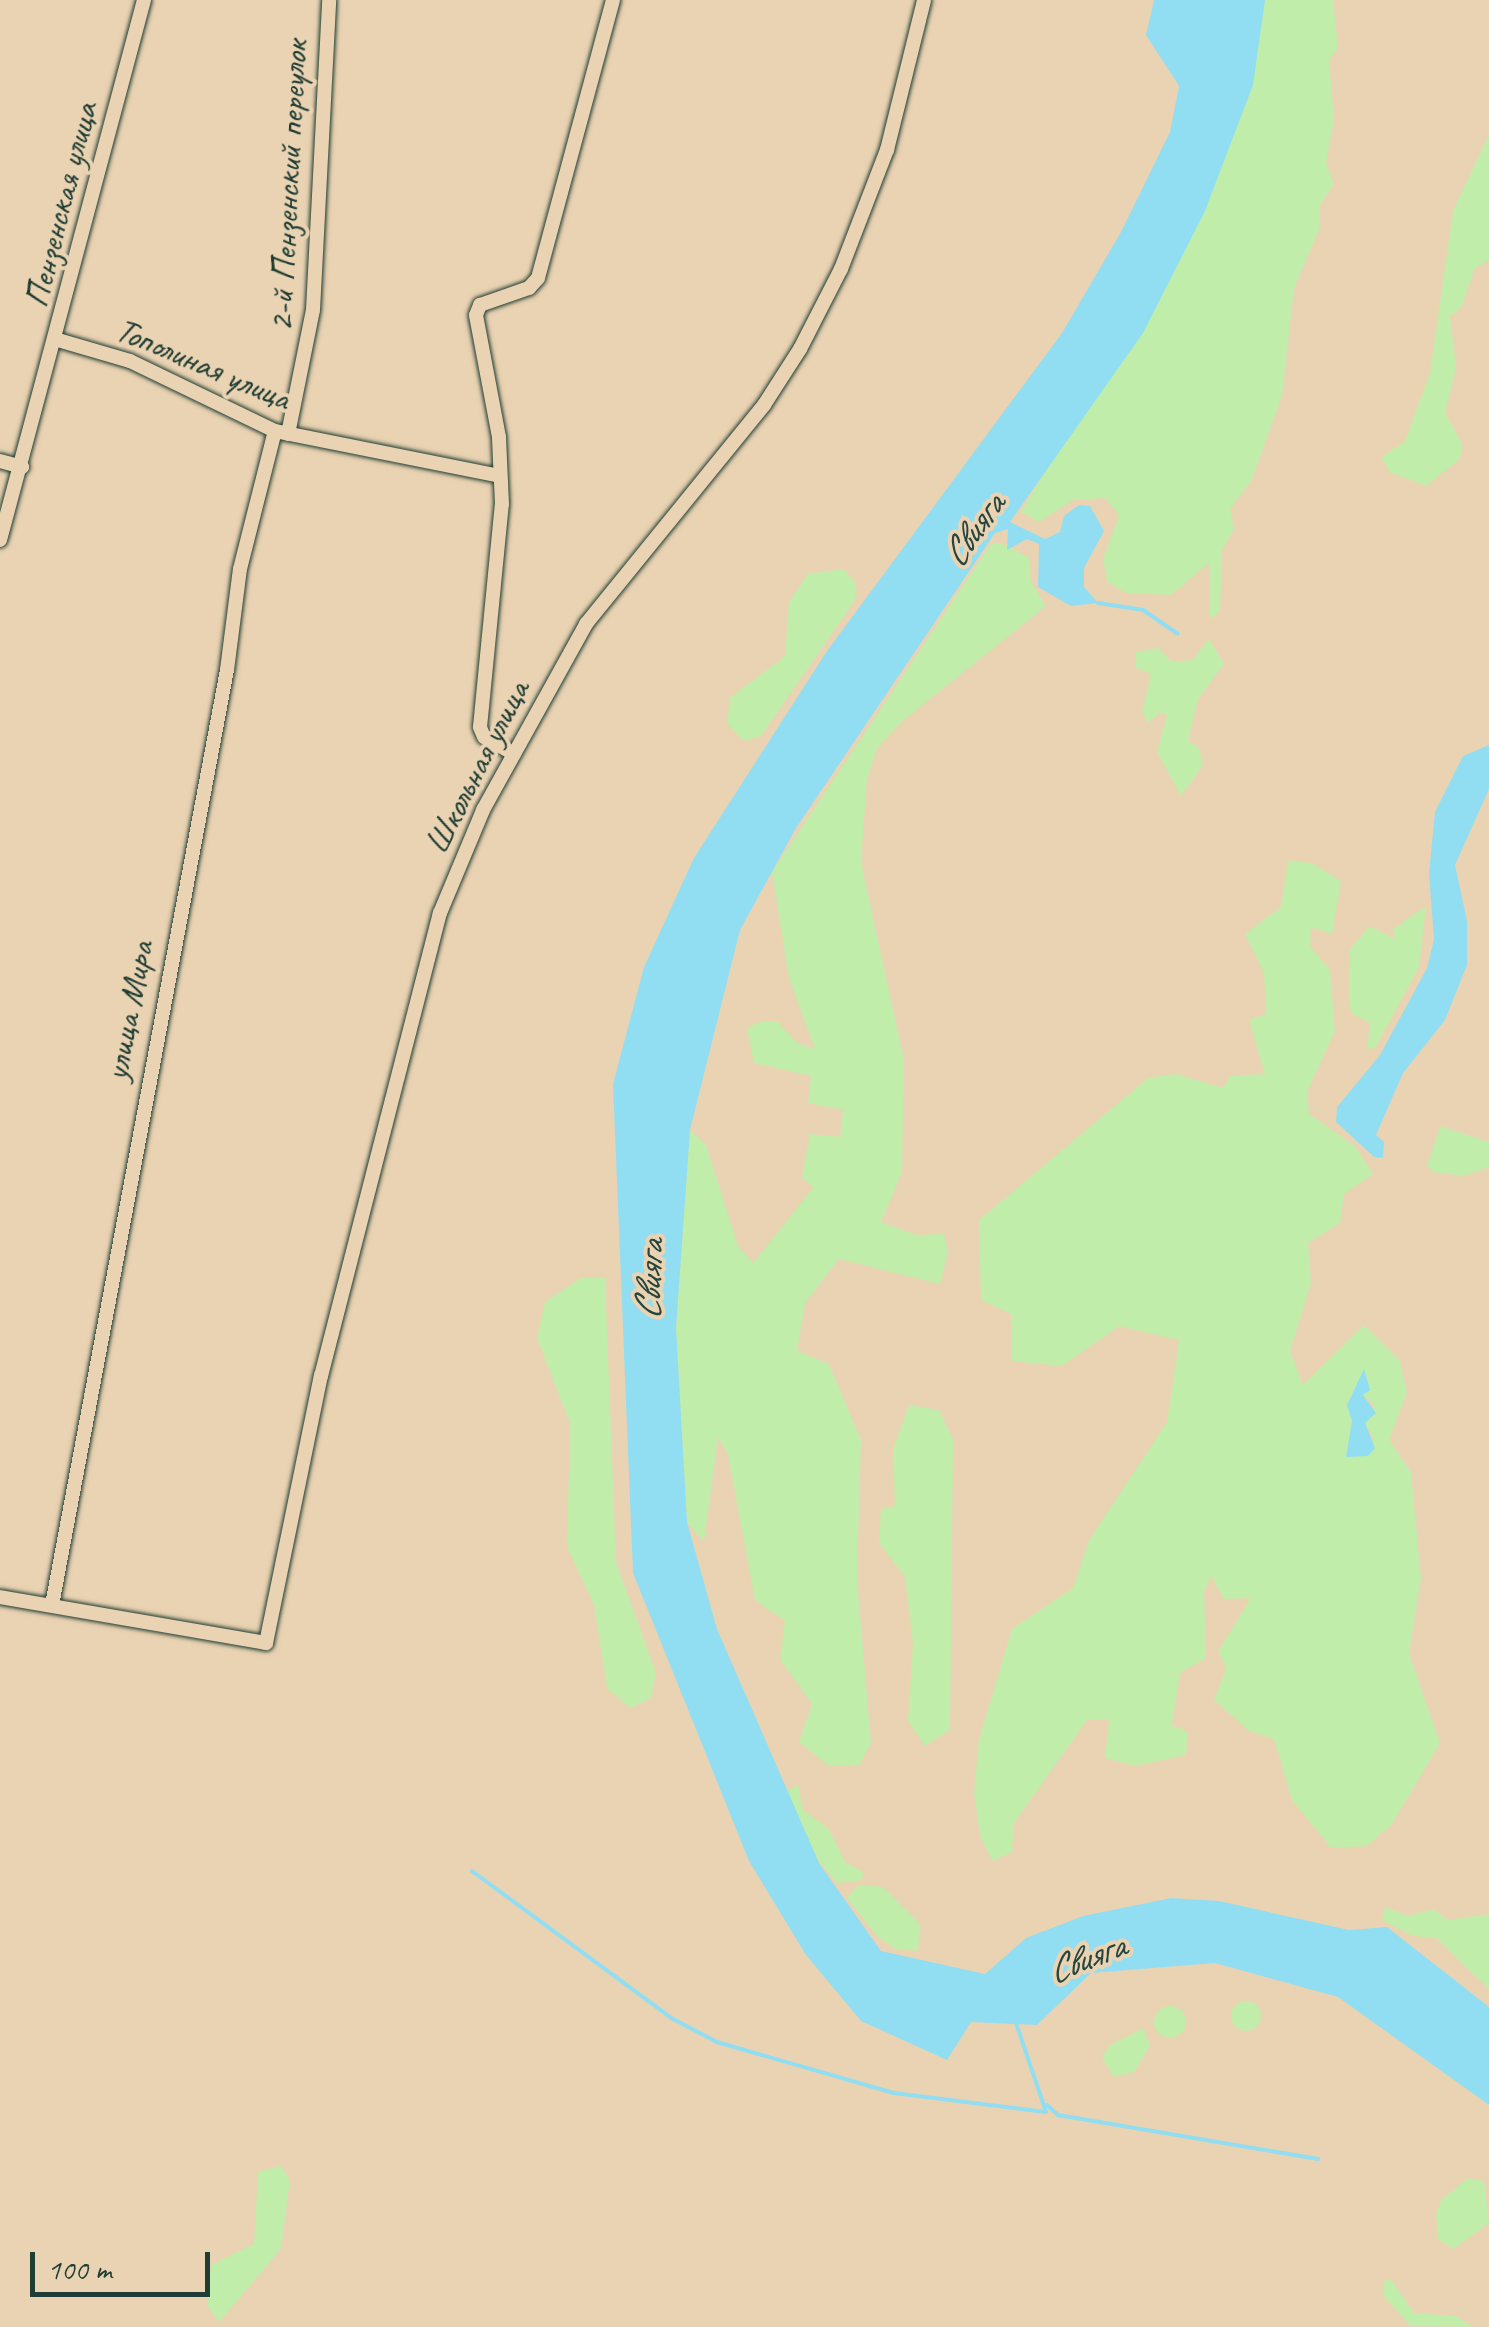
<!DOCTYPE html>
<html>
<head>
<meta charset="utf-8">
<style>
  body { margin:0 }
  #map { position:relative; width:1489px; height:2327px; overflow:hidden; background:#ead3b2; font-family:Caveat,sans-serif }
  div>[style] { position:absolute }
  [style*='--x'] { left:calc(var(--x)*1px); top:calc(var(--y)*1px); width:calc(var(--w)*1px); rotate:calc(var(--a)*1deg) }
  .green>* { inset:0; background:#c1edaa }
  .round { border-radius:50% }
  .water>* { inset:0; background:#91def2 }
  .stream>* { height:4px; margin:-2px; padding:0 2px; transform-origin:2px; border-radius:2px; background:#91def2 }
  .roads { filter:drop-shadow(0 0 2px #1f3d34) drop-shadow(0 0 2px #1f3d34) }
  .minor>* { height:14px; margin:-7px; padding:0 7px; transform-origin:7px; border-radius:7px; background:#ead3b2 }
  span { translate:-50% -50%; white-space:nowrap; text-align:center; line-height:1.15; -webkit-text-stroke:8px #ead3b2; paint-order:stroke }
  .street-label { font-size:35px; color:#1f3d34 }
  .water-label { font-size:38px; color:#25453e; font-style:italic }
  .scale { position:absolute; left:30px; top:2252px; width:180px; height:45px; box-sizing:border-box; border:5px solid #1f3d34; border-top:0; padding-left:12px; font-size:30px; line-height:35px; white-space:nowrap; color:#1f3d34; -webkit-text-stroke:8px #ead3b2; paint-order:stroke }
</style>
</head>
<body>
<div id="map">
  <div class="green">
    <div style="clip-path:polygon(1255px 0,1333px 0,1338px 48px,1329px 60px,1334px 120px,1326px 162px,1334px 184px,1320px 205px,1319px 230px,1294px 288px,1282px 396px,1252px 479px,1230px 509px,1234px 529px,1222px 550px,1220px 612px,1209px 619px,1210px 562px,1171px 595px,1127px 593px,1107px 582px,1103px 559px,1119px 516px,1106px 498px,1073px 500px,1039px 522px,1021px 512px,1168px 268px)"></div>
    <div style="clip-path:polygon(1489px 134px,1489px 260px,1475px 268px,1461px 308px,1450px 316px,1456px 368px,1445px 413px,1462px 443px,1460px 459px,1426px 486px,1389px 472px,1382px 457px,1405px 441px,1430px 373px,1453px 211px)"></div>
    <div style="clip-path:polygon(1001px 543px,1029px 558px,1031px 582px,1046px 606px,905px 719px,877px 748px,867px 779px,861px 862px,904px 1060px,902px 1172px,881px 1222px,916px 1235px,944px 1234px,948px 1252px,940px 1284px,839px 1259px,805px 1303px,797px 1351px,829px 1364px,861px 1440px,857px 1579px,871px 1743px,859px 1765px,829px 1766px,799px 1742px,812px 1704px,780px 1659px,785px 1621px,755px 1600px,728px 1455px,718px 1437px,704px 1542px,687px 1522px,676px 1328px,690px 1130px,706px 1145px,738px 1246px,753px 1263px,813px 1188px,802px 1177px,810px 1134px,840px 1137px,843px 1110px,808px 1103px,811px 1076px,754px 1063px,747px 1028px,760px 1022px,777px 1021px,797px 1043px,815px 1049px,789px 978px,772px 872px,991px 544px)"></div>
    <div style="clip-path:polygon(843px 569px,856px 583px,855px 600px,761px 736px,743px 741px,727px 723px,730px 698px,785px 656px,789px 602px,808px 574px)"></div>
    <div style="clip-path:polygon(1209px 639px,1224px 664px,1198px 699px,1188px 741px,1199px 748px,1203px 765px,1181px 796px,1157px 752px,1167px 715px,1160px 712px,1148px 723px,1142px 711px,1151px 674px,1136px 668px,1136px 652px,1158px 648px,1172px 662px,1192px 660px)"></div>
    <div style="clip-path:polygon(evenodd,1288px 861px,1312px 863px,1341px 881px,1332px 934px,1311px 927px,1310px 946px,1330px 970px,1335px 1031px,1307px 1092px,1309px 1114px,1355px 1146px,1373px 1174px,1344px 1194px,1340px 1223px,1308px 1243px,1311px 1283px,1290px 1351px,1303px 1385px,1364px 1325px,1400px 1361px,1407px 1392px,1389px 1440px,1411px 1472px,1421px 1578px,1409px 1653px,1440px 1743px,1392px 1824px,1367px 1846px,1331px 1848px,1292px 1800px,1274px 1739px,1249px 1731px,1214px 1700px,1226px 1669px,1218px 1651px,1251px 1598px,1224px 1599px,1211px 1576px,1204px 1591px,1206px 1658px,1180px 1673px,1172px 1725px,1188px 1732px,1186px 1755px,1135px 1766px,1105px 1758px,1109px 1720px,1087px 1720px,1014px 1823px,1012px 1852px,992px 1861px,980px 1835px,974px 1793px,979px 1739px,1012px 1629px,1073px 1588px,1089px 1540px,1167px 1422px,1179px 1340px,1119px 1326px,1062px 1366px,1012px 1361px,1011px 1314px,981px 1300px,979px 1220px,1148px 1078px,1176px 1074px,1223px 1088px,1230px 1076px,1265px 1074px,1249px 1020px,1266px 1014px,1264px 973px,1245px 934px,1281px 907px,1288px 861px,1364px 1372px,1362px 1395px,1375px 1405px,1365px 1423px,1374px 1439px,1346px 1457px,1352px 1421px,1347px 1405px,1364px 1372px)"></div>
    <div style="clip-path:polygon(1426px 906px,1419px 967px,1375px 1048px,1367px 1049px,1370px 1023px,1351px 1013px,1349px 999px,1350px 949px,1370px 926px,1395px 939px,1393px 929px)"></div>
    <div style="clip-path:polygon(1440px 1126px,1489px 1142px,1489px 1167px,1464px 1176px,1433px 1172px,1427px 1166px)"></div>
    <div style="clip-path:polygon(581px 1278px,605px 1278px,616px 1562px,656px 1673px,651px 1698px,630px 1708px,607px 1688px,594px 1605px,567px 1547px,570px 1423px,537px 1338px,545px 1302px)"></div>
    <div style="clip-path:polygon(909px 1405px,939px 1410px,953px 1440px,950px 1730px,925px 1746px,908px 1721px,913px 1644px,905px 1577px,879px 1543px,881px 1509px,895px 1506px,893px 1449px)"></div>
    <div style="clip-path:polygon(798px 1785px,803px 1810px,829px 1829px,845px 1862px,863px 1872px,862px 1880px,837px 1883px,805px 1844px,786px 1791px)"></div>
    <div style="clip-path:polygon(858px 1885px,883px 1887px,920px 1924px,918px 1951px,895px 1949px,877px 1936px,847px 1898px)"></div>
    <div style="clip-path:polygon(1385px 1907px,1409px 1916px,1433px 1909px,1448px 1920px,1489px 1914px,1489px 1989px,1436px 1938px,1413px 1936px,1382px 1920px)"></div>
    <div class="round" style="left:1231px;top:2001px;width:30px;height:30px"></div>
    <div class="round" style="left:1154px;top:2006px;width:32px;height:32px"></div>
    <div style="clip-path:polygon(1143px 2028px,1150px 2046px,1134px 2072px,1114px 2077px,1102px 2058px,1110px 2045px)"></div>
    <div style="clip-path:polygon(281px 2166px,290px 2180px,281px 2249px,219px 2322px,207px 2306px,211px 2265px,254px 2244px,258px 2172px)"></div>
    <div style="clip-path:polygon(1468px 2178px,1484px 2181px,1489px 2223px,1453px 2249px,1438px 2239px,1436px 2215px,1441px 2200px)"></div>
    <div style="clip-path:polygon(1391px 2279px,1414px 2313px,1456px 2316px,1472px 2327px,1411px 2326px,1384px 2297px,1383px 2282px)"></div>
  </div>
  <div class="water">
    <div style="clip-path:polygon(1154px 0,1265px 0,1253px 85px,1205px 211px,1143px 333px,1010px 522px,1045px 539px,1060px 532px,1064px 516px,1079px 505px,1090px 506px,1104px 531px,1084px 568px,1084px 587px,1098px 603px,1071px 606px,1038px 587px,1039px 544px,1027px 539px,1007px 550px,1008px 529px,995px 533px,796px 828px,740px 930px,690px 1130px,676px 1328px,687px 1522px,717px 1629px,819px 1863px,881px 1951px,985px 1974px,1026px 1938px,1083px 1916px,1171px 1898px,1219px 1901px,1349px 1930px,1387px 1927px,1489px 2007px,1489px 2105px,1338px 1997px,1215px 1963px,1091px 1973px,1037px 2025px,971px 2022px,947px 2060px,861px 2021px,806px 1955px,749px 1861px,633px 1573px,613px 1084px,644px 967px,694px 858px,827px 651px,1062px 333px,1121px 232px,1170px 132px,1179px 86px,1146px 35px)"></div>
    <div style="clip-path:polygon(1489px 745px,1489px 789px,1455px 865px,1467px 921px,1467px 965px,1445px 1020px,1403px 1073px,1376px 1135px,1384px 1142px,1383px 1158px,1374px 1157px,1336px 1122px,1337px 1107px,1380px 1055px,1427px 968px,1434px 939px,1429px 874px,1435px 812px,1463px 756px)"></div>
    <div style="clip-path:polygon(1364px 1369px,1370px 1390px,1363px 1395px,1376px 1413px,1365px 1423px,1375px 1448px,1368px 1456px,1346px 1457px,1352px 1421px,1347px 1405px)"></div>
  </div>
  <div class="stream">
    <div style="--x:1098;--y:603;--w:46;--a:8.8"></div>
    <div style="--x:1143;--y:610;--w:42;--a:34.4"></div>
    <div style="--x:472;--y:1871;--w:250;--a:36.4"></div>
    <div style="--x:673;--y:2019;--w:50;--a:27.6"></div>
    <div style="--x:717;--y:2042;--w:184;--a:16.1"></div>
    <div style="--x:894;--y:2093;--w:153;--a:7.1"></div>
    <div style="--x:1046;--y:2112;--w:97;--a:-108.6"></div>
    <div style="--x:1047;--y:2105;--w:15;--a:42"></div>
    <div style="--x:1058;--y:2115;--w:264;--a:9.6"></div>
  </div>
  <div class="roads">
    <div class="minor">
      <div style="--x:58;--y:340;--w:75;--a:16.3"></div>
      <div style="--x:130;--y:361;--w:161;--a:25.8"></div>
      <div style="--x:275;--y:431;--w:229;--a:11.3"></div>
      <div style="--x:288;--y:434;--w:126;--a:-78.6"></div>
      <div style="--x:313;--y:310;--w:310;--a:-87"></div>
      <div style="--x:0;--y:461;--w:23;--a:15"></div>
      <div style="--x:0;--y:540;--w:559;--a:-75.07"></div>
      <div style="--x:514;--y:754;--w:34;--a:-150"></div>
      <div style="--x:484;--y:737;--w:11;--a:-112"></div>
      <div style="--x:480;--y:727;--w:224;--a:-84.4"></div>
      <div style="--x:502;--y:504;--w:67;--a:-92.6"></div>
      <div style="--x:499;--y:437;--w:124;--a:-100.7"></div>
      <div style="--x:476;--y:315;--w:11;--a:-68"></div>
      <div style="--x:480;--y:305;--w:52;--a:-19.1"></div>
      <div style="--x:529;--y:288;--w:13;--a:-48"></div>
      <div style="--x:538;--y:278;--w:288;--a:-74.9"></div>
      <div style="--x:0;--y:1597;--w:270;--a:9.8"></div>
      <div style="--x:266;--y:1643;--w:273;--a:-78.4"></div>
      <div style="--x:321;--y:1376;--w:478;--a:-75.6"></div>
      <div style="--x:440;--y:913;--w:112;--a:-67.3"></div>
      <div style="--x:483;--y:810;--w:213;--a:-61"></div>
      <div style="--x:586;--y:624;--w:282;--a:-50.9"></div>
      <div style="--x:764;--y:405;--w:67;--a:-57.3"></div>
      <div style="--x:800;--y:349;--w:90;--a:-62.9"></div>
      <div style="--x:841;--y:269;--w:128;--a:-68.9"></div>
      <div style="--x:887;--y:150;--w:154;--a:-76.1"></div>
      <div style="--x:52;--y:1605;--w:951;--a:-79.4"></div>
      <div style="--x:227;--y:670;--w:102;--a:-82.7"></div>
      <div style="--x:240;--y:569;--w:142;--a:-75.8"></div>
    </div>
  </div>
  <div class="street-label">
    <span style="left:288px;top:186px;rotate:-87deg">2-й Пензенский переулок</span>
    <span style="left:61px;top:205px;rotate:-76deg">Пензенская улица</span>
    <span style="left:203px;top:364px;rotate:23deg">Тополиная улица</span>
    <span style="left:477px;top:767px;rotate:-63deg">Школьная улица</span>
    <span style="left:129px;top:1011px;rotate:-79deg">улица Мира</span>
  </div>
  <div class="water-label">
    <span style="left:973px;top:530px;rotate:-54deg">Свияга</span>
    <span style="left:649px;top:1280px;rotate:-87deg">Свияга</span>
    <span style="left:1086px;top:1958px;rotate:-21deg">Свияга</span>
  </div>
  <div class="scale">100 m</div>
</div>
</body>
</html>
